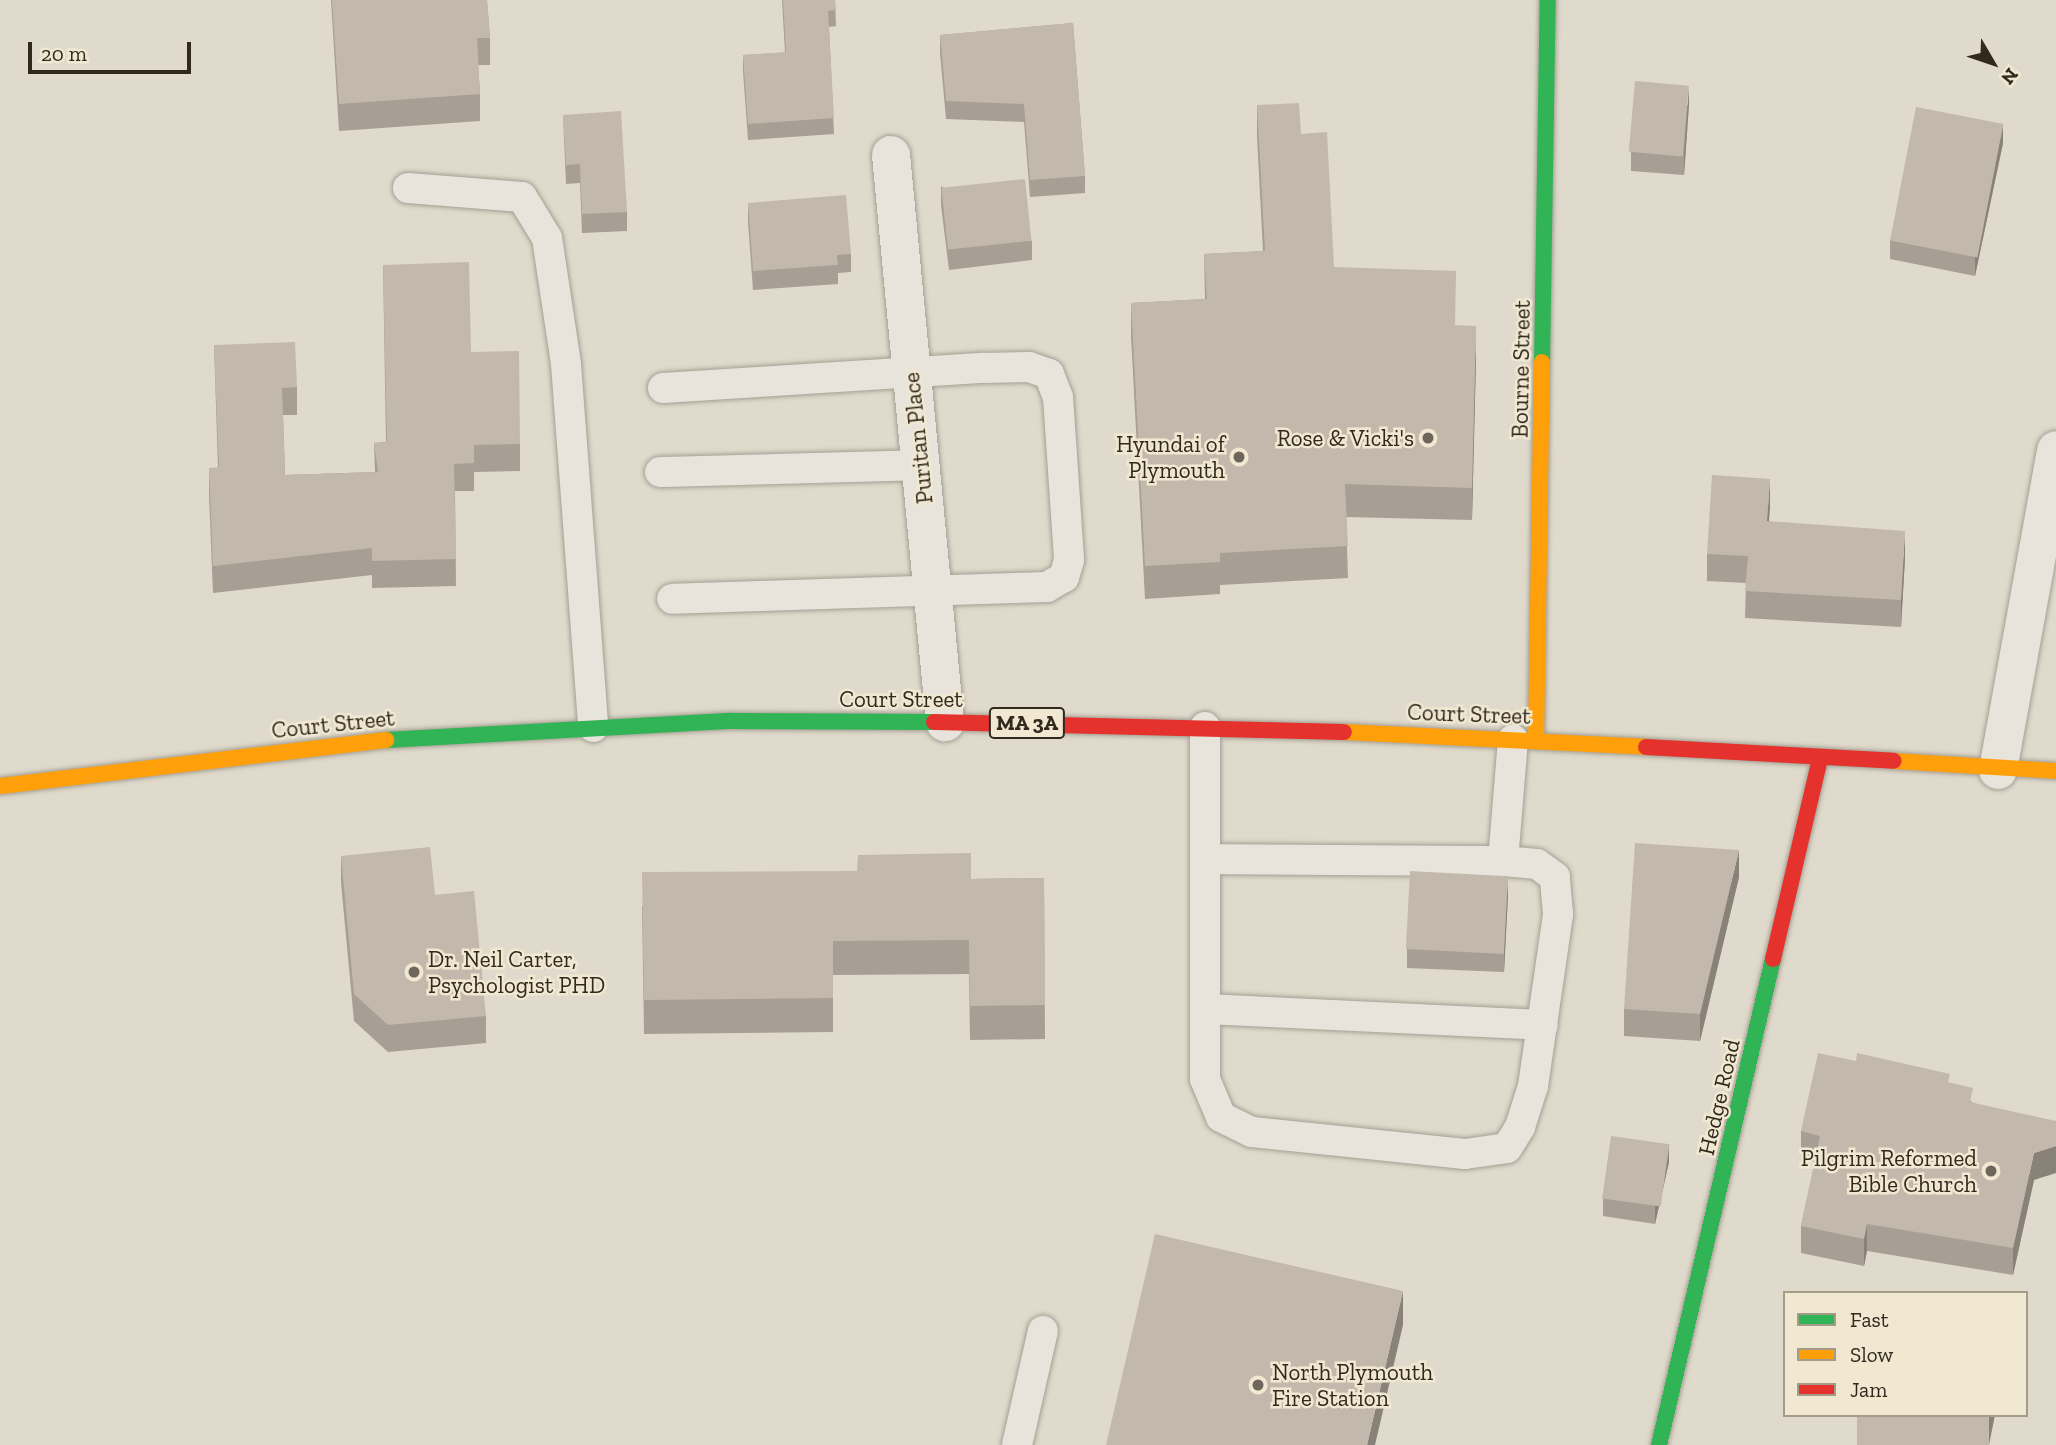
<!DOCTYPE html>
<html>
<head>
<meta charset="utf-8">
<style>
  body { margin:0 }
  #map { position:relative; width:2056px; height:1445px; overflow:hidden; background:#dfdacb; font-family:"Zilla Slab",serif }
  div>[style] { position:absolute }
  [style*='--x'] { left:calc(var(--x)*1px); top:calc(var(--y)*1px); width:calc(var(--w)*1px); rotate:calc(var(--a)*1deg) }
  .roads { filter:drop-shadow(0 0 2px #a49f94) drop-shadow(0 0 2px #a49f94) }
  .lane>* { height:30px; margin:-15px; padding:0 15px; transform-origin:15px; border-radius:15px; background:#e8e4db }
  .street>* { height:38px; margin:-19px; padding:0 19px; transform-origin:19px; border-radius:19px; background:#e8e4db }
  .fast>* { height:16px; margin:-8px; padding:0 8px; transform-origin:8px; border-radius:8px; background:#30b455 }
  .slow>* { height:16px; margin:-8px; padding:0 8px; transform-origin:8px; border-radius:8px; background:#ff9f0a }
  .jam>* { height:16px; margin:-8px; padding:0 8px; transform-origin:8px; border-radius:8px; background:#e5322d }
  .wall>* { inset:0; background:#a79f94 }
  .shaded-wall>* { inset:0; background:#888278 }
  .building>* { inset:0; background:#c2b9ac; transform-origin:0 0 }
  .dots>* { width:19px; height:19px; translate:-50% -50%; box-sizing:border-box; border:4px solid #f0e8d1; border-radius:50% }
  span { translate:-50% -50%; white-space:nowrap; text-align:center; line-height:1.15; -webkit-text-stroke:5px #f0e8d1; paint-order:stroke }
  .shield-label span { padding:2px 5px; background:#f0e8d1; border:2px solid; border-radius:5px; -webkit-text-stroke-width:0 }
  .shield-label { font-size:21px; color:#31281e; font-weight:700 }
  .street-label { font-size:23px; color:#31281e }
  .poi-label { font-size:23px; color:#31281e }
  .right { translate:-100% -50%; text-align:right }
  .left { translate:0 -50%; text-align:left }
  .legend { position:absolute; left:1783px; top:1291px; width:245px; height:126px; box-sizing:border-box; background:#f0e8d1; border:2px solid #a49b89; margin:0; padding:9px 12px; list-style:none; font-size:21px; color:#31281e }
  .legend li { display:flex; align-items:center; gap:14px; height:35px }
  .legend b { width:35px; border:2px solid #a49b89 }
  .north { position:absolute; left:1958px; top:28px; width:70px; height:70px; -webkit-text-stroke:5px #f0e8d1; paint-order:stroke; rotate:129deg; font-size:19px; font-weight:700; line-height:28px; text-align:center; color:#31281e }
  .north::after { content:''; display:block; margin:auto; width:24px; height:32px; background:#31281e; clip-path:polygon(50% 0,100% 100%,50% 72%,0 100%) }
  .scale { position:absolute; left:28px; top:42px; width:163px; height:32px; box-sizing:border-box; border:4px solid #31281e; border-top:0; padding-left:9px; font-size:21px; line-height:24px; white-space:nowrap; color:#31281e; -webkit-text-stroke:5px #f0e8d1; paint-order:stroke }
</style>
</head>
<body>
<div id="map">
  <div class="roads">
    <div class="lane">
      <div style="--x:408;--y:188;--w:114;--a:4.5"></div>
      <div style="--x:522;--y:197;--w:48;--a:58.6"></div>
      <div style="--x:547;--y:238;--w:127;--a:81.4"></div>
      <div style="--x:566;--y:364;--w:364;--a:85.7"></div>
      <div style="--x:663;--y:388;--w:321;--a:-3.6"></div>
      <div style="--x:983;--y:368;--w:46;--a:-1.2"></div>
      <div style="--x:1029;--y:367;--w:21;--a:19"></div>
      <div style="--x:1049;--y:374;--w:25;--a:69"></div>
      <div style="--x:1058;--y:397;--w:163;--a:86.1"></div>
      <div style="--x:1069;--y:560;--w:18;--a:106"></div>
      <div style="--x:1064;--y:577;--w:20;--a:150"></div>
      <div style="--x:1047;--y:587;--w:375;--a:178.2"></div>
      <div style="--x:660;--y:472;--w:261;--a:-1.5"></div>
      <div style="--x:1205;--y:727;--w:352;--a:90"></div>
      <div style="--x:1205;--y:1079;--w:41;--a:67.2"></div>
      <div style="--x:1221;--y:1117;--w:34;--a:26"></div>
      <div style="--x:1252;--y:1132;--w:214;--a:5.9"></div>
      <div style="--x:1465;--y:1154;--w:42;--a:-8.1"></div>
      <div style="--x:1507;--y:1148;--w:25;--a:-58"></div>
      <div style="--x:1520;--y:1127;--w:43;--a:-72.4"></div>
      <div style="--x:1533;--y:1086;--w:174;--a:-81.7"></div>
      <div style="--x:1558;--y:914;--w:37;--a:-95"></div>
      <div style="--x:1555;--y:877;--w:22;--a:-144"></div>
      <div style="--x:1537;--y:864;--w:34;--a:-175"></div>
      <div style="--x:1503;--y:861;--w:122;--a:-85.3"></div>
      <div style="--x:1205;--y:859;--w:298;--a:0.4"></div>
      <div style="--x:1205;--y:1009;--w:338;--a:2.7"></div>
      <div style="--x:1017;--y:1445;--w:117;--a:-77.2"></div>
    </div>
    <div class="street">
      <div style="--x:891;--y:155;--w:570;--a:84.56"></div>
      <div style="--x:1998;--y:770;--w:325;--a:-79.7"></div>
    </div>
    <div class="fast">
      <div style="--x:1542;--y:362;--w:362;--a:-89.1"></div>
      <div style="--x:386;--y:740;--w:346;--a:-3.2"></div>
      <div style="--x:731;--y:721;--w:203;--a:0.3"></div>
      <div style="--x:1659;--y:1445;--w:499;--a:-76.8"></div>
    </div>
    <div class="slow">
      <div style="--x:1344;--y:732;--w:302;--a:2.8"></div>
      <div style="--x:1536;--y:740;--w:378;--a:-89.1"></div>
      <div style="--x:1894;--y:761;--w:162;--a:3.5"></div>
      <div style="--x:0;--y:786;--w:389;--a:-6.8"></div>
    </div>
    <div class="jam">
      <div style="--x:934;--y:722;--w:410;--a:1.4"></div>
      <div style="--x:1646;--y:747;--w:248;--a:3.2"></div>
      <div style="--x:1773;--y:959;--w:205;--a:-76.8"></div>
    </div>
  </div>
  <div class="wall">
    <div style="clip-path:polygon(331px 0,487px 0,490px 38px,490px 65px,478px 65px,480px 94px,480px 121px,339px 131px)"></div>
    <div style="clip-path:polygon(782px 0,835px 0,836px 26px,829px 27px,834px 134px,748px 140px,743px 71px,743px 55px,785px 53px)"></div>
    <div style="clip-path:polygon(1073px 23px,1085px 176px,1085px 193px,1030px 197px,1024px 122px,946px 119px,940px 53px,940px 35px)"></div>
    <div style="clip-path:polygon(1689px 104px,1684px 175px,1631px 171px,1631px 152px)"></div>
    <div style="clip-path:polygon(1257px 105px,1301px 134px,1334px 267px,1455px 325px,1476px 358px,1472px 520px,1346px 517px,1348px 578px,1220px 585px,1220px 594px,1145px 599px,1131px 336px,1131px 303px,1205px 299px,1204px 254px,1263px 251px,1257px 137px)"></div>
    <div style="clip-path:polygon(563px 115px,627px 212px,627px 231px,582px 233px,580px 183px,566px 184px)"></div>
    <div style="clip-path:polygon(2003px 143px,1975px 276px,1890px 259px,1890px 240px)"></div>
    <div style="clip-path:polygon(941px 186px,1032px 241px,1032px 260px,949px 270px,941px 205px)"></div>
    <div style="clip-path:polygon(748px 203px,851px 254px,851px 272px,838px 273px,838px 284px,753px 290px,748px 222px)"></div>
    <div style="clip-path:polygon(383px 265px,471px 352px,520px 444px,520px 471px,474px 472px,474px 491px,455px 491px,456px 586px,372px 588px,372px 575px,213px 593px,209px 495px,209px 468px,218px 468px,214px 345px,297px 387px,297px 415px,283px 415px,285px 475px,375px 472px,374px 443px,386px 442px)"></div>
    <div style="clip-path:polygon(1770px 506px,1769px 521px,1905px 558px,1901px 627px,1745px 618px,1746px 583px,1707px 581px,1707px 554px)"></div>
    <div style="clip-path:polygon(341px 856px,435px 895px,486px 1016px,486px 1043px,388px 1052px,354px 1021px,341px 883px)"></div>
    <div style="clip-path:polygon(1739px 877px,1700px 1041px,1624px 1036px,1624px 1009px)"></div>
    <div style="clip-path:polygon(1044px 878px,1045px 1039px,970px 1040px,969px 974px,833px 975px,833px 1032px,644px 1034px,642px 906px,971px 879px)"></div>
    <div style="clip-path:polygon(1508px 895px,1504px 972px,1407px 968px,1407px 949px)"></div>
    <div style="clip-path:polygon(1950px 1083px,1973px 1103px,2034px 1180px,2013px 1275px,1867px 1251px,1864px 1266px,1801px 1253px,1801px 1226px,1815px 1162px,1801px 1158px,1801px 1131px)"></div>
    <div style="clip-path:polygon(1669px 1162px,1655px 1224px,1603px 1216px,1603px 1198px)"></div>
  </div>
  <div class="shaded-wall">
    <div style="clip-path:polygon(1689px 86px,1689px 104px,1684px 175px,1684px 156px)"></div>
    <div style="clip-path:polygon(2003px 124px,2003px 143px,1975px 276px,1975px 257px)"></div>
    <div style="clip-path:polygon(1476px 326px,1476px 358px,1472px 520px,1472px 488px)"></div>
    <div style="clip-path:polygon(1770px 479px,1770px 506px,1767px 548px,1767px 521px)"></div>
    <div style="clip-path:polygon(1905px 531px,1905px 558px,1901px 627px,1901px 600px)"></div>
    <div style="clip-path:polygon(1739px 850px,1739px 877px,1700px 1041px,1700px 1014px)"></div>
    <div style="clip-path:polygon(1508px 876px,1508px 895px,1504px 972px,1504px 953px)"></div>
    <div style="clip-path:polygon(1669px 1144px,1669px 1162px,1655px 1224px,1655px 1205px)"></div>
    <div style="clip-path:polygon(2056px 1146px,2056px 1173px,2034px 1180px,2013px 1275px,2013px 1248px,2034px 1153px)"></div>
    <div style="clip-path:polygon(1867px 1224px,1867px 1251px,1864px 1266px,1864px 1239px)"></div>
    <div style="clip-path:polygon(1403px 1291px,1403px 1325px,1375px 1445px,1367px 1445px)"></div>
    <div style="clip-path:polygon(1989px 1415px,1995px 1415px,1989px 1445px,1982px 1445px)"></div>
  </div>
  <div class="building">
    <div style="clip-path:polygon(332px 0,487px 0,490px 38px,477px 38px,480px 94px,339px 104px)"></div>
    <div style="clip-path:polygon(783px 0,835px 0,836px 10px,828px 11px,834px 118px,748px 124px,743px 55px,786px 52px)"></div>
    <div style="clip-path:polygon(1073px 23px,1085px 176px,1030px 180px,1024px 104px,946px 101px,940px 35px)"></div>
    <div style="left:1635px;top:81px;width:54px;height:71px;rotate:5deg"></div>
    <div style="clip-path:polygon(1299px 103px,1301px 134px,1327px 132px,1334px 267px,1456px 271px,1455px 325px,1476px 326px,1472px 488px,1345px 484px,1348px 546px,1220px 553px,1220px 562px,1145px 566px,1131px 303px,1207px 299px,1204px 254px,1265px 251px,1257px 105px)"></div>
    <div style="left:1916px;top:107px;width:89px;height:136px;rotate:11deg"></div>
    <div style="clip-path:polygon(621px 111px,627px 212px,582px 214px,580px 164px,566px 165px,563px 115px)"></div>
    <div style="left:1025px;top:179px;width:62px;height:84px;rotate:84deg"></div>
    <div style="clip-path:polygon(846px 195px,851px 254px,837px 255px,838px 265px,753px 271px,748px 203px)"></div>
    <div style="clip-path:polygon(469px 262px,471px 352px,519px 351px,520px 444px,474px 445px,474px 463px,454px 464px,456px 559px,372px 561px,372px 548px,213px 566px,209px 468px,219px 467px,214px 345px,295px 342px,297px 387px,282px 388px,285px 475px,378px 472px,374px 443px,387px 442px,383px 265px)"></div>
    <div style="clip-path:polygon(1712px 475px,1770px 479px,1767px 521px,1905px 531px,1901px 600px,1745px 591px,1748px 556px,1707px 554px)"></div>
    <div style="clip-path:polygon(1635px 843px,1739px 850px,1700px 1014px,1624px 1009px)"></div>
    <div style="clip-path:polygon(430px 847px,435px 895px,474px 891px,486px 1016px,388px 1025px,354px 994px,341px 856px)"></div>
    <div style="clip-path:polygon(971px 853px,971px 879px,1044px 878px,1045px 1005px,970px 1006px,969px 940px,833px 941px,833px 998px,644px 1000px,642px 872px,857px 871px,858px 855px)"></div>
    <div style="left:1410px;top:871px;width:98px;height:78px;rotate:3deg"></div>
    <div style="clip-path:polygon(1818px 1053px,1856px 1061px,1857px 1053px,1950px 1074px,1948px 1082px,1973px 1088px,1970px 1102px,2056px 1121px,2056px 1146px,2034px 1153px,2013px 1248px,1867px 1224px,1864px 1239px,1801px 1226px,1820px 1136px,1801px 1131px)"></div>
    <div style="left:1611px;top:1136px;width:59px;height:63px;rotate:8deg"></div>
    <div style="clip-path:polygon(1155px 1234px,1403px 1291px,1367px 1445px,1106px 1445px)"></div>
    <div style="left:1857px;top:1415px;width:132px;height:31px"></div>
  </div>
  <div class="dots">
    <div style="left:1428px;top:438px;background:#6e665b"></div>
    <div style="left:1239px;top:457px;background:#6e665b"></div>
    <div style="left:414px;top:972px;background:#6e665b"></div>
    <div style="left:1991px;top:1171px;background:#6e665b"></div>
    <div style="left:1258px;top:1385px;background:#6e665b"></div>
  </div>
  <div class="shield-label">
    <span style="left:1027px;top:723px">MA 3A</span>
  </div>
  <div class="street-label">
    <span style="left:1521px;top:369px;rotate:-89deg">Bourne Street</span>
    <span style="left:918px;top:438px;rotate:-96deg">Puritan Place</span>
    <span style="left:901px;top:699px">Court Street</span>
    <span style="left:1469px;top:714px;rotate:2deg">Court Street</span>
    <span style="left:333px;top:724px;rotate:-6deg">Court Street</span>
    <span style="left:1719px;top:1097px;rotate:-77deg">Hedge Road</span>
  </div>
  <div class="poi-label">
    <span class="right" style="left:1414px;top:438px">Rose &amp; Vicki's</span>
    <span class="right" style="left:1225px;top:457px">Hyundai of<br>Plymouth</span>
    <span class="left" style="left:428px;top:972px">Dr. Neil Carter,<br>Psychologist PHD</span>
    <span class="right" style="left:1977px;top:1171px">Pilgrim Reformed<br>Bible Church</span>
    <span class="left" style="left:1272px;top:1385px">North Plymouth<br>Fire Station</span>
  </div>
  <ul class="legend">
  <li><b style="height:9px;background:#30b455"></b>Fast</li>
  <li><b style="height:9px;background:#ff9f0a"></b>Slow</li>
  <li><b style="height:9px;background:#e5322d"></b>Jam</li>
  </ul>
  <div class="north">N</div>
  <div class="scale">20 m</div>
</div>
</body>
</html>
